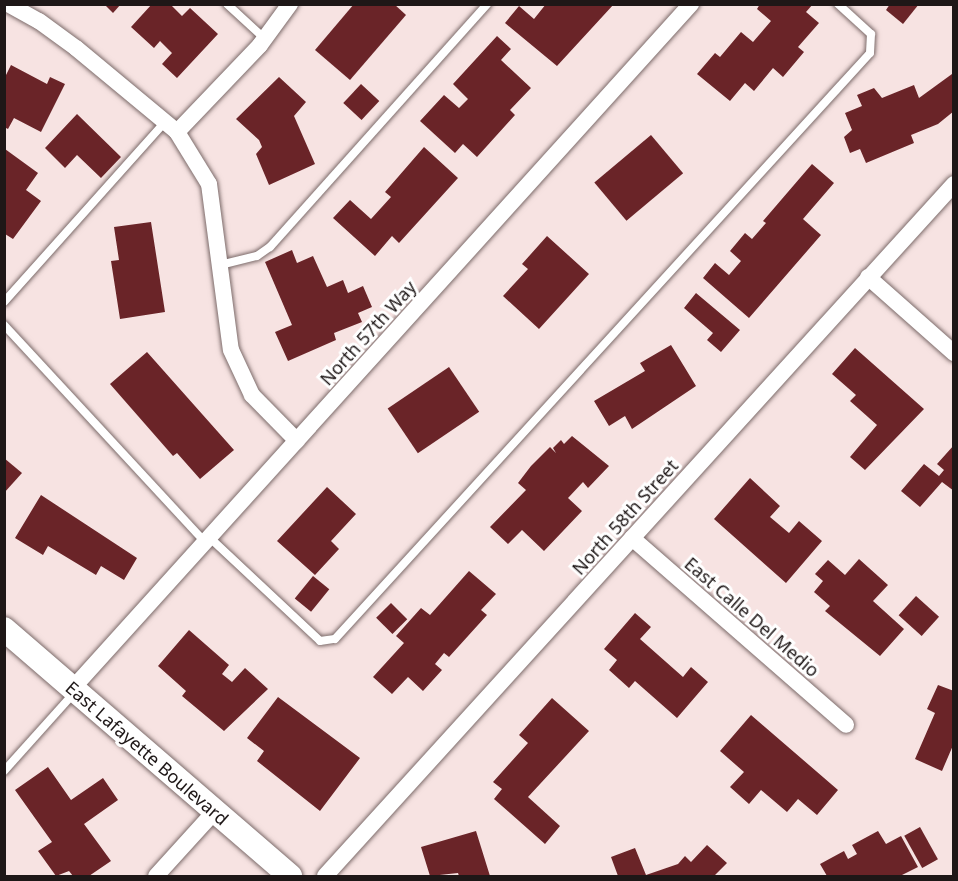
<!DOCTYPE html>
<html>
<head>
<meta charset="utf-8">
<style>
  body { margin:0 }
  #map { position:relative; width:958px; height:881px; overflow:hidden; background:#f7e3e2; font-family:"Noto Sans",sans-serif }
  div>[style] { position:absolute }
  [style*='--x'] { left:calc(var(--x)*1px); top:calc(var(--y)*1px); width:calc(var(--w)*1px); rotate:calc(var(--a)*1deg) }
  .building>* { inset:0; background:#6a2428; transform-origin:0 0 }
  .roads { filter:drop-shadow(0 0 2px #7c6b6a) drop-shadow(0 0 2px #7c6b6a) }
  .lane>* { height:8px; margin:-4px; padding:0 4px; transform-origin:4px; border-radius:4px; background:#fff }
  .street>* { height:16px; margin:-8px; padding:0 8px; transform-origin:8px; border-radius:8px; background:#fff }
  .secondary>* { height:24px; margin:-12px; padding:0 12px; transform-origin:12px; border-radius:12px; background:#fff }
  span { translate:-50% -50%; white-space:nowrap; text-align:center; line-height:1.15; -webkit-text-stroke:6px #fff; paint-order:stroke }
  .street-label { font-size:18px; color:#1e1717 }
  .frame { position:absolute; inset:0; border:6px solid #1e1717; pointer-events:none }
</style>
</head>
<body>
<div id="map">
  <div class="building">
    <div style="clip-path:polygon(104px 4px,121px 4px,113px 13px)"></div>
    <div style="clip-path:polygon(152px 4px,170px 4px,182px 16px,190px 8px,218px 34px,177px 78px,162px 64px,172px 53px,160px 41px,154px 48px,131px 27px)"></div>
    <div style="clip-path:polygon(354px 4px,394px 4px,406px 15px,350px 80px,315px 50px)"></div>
    <div style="clip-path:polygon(546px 4px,614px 4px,557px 66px,505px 23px,519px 6px,534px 19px)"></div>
    <div style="clip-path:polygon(760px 4px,813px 4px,806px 12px,819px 23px,798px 47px,804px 52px,783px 77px,773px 68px,754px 91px,745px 83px,730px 101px,697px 74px,715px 53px,720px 57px,741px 32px,753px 42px,771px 21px,757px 9px)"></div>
    <div style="clip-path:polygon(890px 4px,919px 4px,903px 24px,886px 10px)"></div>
    <div style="clip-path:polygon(497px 36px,511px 49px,501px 60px,531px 88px,510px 110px,515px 115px,477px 157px,463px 144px,455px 153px,420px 121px,444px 95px,459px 108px,468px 99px,453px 84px)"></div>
    <div style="clip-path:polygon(11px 65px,47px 84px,50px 77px,65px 84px,41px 132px,14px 118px,8px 129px,4px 127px,4px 79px)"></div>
    <div style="clip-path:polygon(952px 74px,954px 111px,938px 124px,911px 135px,914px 143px,866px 163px,860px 149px,850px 153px,844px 137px,852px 130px,845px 113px,862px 106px,857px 95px,874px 88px,882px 98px,914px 85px,919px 98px)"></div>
    <div style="clip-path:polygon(279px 77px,306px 102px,294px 116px,315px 164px,269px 185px,256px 154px,262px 147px,259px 140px,236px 119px)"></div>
    <div style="left:361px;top:84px;width:25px;height:26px;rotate:43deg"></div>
    <div style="clip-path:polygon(77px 114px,121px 157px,101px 178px,77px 155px,65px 168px,45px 148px)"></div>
    <div style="left:651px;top:135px;width:50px;height:74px;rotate:50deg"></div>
    <div style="clip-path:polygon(424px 147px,458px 178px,399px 243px,392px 236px,375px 256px,333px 218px,350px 200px,371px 219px,391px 197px,385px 192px)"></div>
    <div style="clip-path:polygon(5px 149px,38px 173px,26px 190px,41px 201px,13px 239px,5px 234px)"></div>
    <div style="clip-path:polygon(812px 164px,834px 183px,803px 219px,821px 235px,749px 318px,703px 278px,715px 263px,729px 275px,741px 261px,730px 251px,745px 233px,752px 239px,766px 223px,763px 221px)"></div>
    <div style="clip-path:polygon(151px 222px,165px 312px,120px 319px,111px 261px,119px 260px,114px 227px)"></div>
    <div style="clip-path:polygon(547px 236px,589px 274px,539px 329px,503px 296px,528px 269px,522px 264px)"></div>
    <div style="clip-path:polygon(292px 250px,297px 263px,313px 256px,327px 287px,343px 280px,348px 293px,363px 286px,372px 307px,358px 313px,362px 322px,334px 333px,336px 340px,288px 361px,275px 332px,292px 325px,265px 262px)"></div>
    <div style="clip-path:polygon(696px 293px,740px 330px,721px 352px,707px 340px,713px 333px,684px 308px)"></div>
    <div style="clip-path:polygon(671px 345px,696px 386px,632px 429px,625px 416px,609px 426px,594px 401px,645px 371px,640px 363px)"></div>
    <div style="clip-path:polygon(855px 348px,924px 409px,865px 470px,850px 457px,877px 425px,850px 401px,856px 395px,832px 374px)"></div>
    <div style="clip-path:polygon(147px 352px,234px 450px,200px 479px,177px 453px,173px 456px,110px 384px)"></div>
    <div style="left:449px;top:367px;width:54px;height:74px;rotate:56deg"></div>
    <div style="clip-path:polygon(572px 436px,609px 466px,588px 488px,583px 482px,568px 498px,582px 511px,544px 551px,522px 530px,508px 544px,490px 527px,526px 490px,518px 483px,531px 466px,550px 447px,556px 453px,553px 448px,561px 440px,564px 444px)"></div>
    <div style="clip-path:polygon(954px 445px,954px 491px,942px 482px,920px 507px,901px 491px,924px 464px,939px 476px,944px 470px,937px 464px)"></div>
    <div style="clip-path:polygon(4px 458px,22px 473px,4px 493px)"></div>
    <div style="clip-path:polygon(750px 478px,780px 506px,770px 517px,789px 533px,799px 521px,822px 541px,786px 583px,714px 519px)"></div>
    <div style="clip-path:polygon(327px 487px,356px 514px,331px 541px,339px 549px,315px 575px,277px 541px)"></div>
    <div style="clip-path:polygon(41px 495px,137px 558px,124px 580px,101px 566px,96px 575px,48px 546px,43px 555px,15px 538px)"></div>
    <div style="clip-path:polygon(859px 559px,888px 585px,873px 601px,904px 629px,880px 656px,825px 611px,830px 606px,814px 592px,823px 581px,815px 574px,828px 560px,845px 575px)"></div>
    <div style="clip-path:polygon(469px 571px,496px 594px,481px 610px,487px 615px,449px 657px,444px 653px,435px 664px,442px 670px,423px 691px,408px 677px,392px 694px,373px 677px,404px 643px,396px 636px,421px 608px,430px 615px)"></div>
    <div style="left:313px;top:576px;width:21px;height:29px;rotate:39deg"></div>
    <div style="left:916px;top:596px;width:31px;height:26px;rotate:42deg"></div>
    <div style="left:391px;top:603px;width:23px;height:21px;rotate:45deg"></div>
    <div style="clip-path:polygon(635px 613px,651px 627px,640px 639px,683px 677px,691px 667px,708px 682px,677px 718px,635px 681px,629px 688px,609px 670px,617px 660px,604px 649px)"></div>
    <div style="clip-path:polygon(189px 630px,229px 665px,222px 674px,232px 682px,245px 668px,268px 689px,224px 731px,182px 696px,186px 691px,158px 666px)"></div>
    <div style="clip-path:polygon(938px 685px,954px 691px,954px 743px,942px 771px,915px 759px,935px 713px,927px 709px)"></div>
    <div style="clip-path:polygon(278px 697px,360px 758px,320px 811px,257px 761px,264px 751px,247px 738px)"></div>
    <div style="clip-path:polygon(552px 698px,589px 731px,528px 797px,560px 826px,545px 844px,494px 799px,502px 789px,493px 782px,528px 743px,519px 735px)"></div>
    <div style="clip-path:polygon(751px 715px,838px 790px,817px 815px,798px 799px,787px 812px,761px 790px,749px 804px,730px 787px,744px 772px,720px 751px)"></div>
    <div style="clip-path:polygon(48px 767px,71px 800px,103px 778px,118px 800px,84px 824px,111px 861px,89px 876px,73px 876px,69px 871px,56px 876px,38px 851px,52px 842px,15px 790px)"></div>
    <div style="left:920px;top:827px;width:37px;height:18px;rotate:61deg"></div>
    <div style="clip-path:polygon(476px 831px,490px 876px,459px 876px,458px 873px,430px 876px,421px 847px)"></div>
    <div style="clip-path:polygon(878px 831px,886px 844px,901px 836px,918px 867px,900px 876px,827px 876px,820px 864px,844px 851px,848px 859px,857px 854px,852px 845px)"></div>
    <div style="clip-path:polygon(707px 845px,727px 863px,714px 876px,618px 876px,611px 857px,635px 848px,646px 875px,678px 864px,685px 856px,691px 862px)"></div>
  </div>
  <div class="roads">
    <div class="lane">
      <div style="--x:227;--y:4;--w:50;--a:42.6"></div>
      <div style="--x:220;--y:265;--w:38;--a:-14"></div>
      <div style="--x:257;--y:256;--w:16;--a:-35"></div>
      <div style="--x:270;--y:247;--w:326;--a:-48.2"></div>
      <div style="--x:4;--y:302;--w:243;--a:-48.2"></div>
      <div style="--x:4;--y:325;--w:296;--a:47.2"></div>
      <div style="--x:209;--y:537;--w:152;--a:43.1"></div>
      <div style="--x:320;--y:641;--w:15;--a:-8"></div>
      <div style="--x:335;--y:639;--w:793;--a:-47.6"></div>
      <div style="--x:870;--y:53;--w:19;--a:-87"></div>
      <div style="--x:871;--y:34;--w:45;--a:-137.7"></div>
      <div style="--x:4;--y:771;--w:105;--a:-48.1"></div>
    </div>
    <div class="street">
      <div style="--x:8;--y:4;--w:35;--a:29"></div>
      <div style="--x:39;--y:21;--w:46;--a:36.1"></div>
      <div style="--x:76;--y:48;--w:131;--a:39.7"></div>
      <div style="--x:177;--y:132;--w:61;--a:58.4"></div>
      <div style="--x:209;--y:184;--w:167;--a:82.5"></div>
      <div style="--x:231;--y:350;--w:50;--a:65"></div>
      <div style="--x:252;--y:395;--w:64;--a:45.6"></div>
      <div style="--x:177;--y:132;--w:120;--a:-46.3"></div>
      <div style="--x:260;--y:45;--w:51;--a:-53.8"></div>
      <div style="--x:868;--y:277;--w:115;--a:41.5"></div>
      <div style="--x:632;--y:538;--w:284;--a:41.1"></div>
      <div style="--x:73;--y:688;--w:922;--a:-47.9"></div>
      <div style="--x:156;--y:876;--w:88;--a:-47.8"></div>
      <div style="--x:325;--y:876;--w:935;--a:-47.73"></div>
    </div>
    <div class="secondary">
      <div style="--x:4;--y:629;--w:378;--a:40.8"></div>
    </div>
  </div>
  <div class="street-label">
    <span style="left:368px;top:333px;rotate:-48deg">North 57th Way</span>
    <span style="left:625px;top:517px;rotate:-48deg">North 58th Street</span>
    <span style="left:752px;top:617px;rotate:41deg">East Calle Del Medio</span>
    <span style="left:147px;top:753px;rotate:41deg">East Lafayette Boulevard</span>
  </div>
  <div class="frame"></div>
</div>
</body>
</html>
